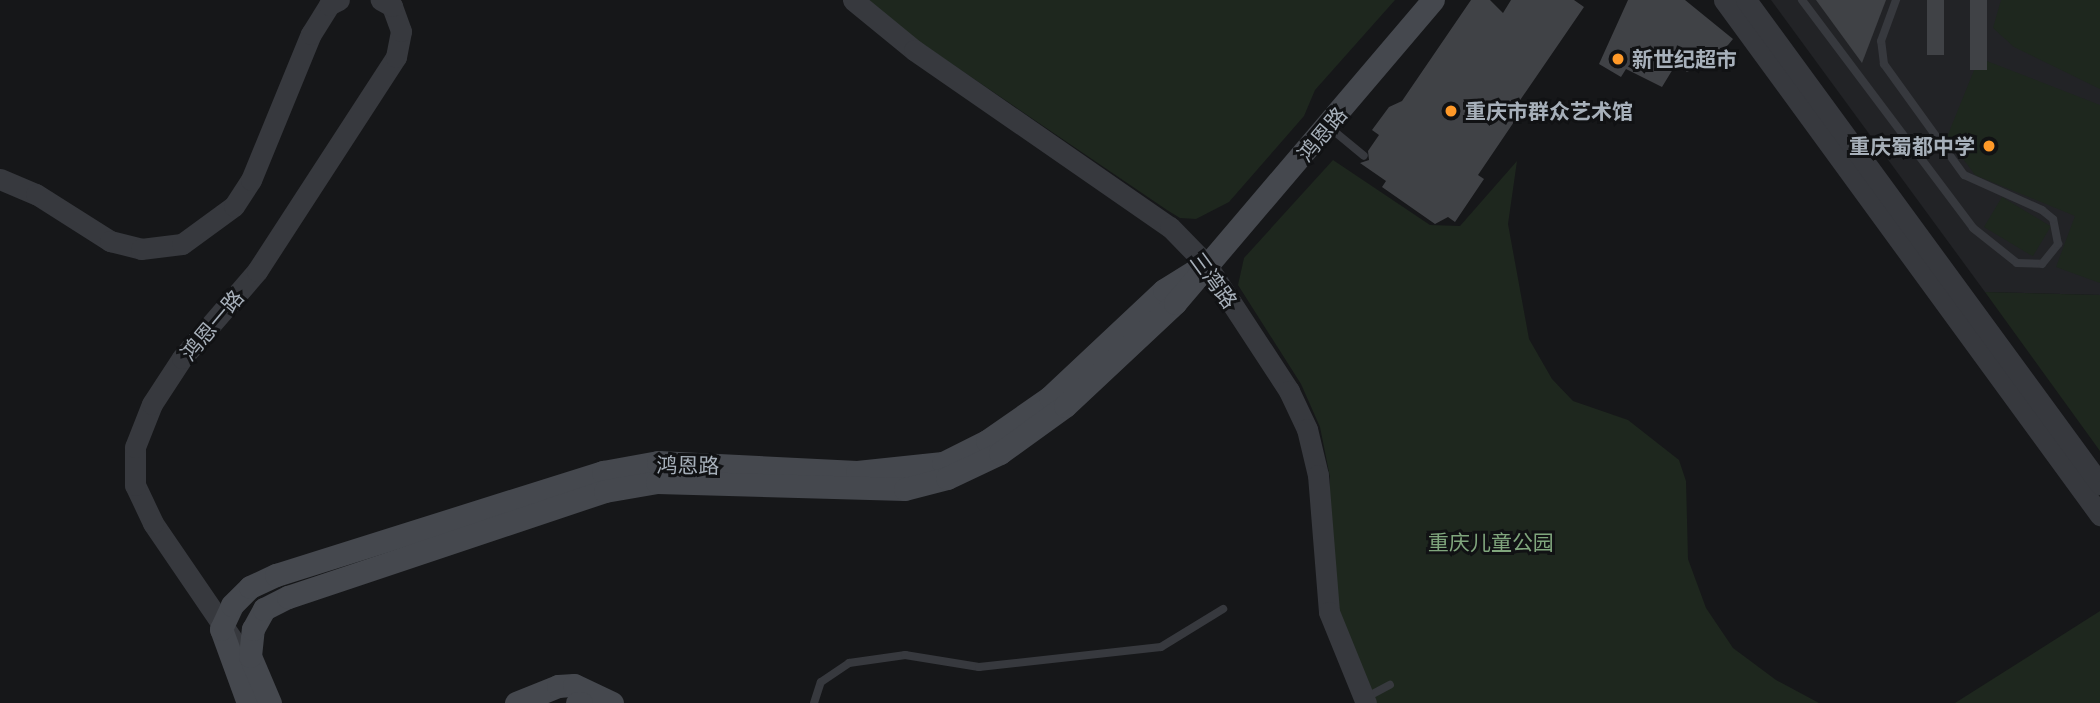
<!DOCTYPE html>
<html>
<head>
<meta charset="utf-8">
<style>
  body { margin:0 }
  #map { position:relative; width:2100px; height:703px; overflow:hidden; background:#161719; font-family:"Exo 2","Noto Sans SC",sans-serif }
  div>[style] { position:absolute }
  [style*='--x'] { left:calc(var(--x)*1px); top:calc(var(--y)*1px); width:calc(var(--w)*1px); rotate:calc(var(--a)*1deg) }
  .built>* { inset:0; background:#222326 }
  .green>* { inset:0; background:#1e271e; transform-origin:0 0 }
  .building>* { inset:0; background:#404246; transform-origin:0 0 }
  .service>* { height:8px; margin:-4px; padding:0 4px; transform-origin:4px; border-radius:4px; background:#37393e }
  .tertiary>* { height:21px; margin:-10.5px; padding:0 10.5px; transform-origin:10.5px; border-radius:10.5px; background:#37393e }
  .secondary>* { height:23px; margin:-11.5px; padding:0 11.5px; transform-origin:11.5px; border-radius:11.5px; background:#45484e }
  .dots>* { width:19px; height:19px; translate:-50% -50%; box-sizing:border-box; border:4px solid #111214; border-radius:50% }
  span { translate:-50% -50%; white-space:nowrap; text-align:center; line-height:1.15; -webkit-text-stroke:6px #111214; paint-order:stroke }
  .poi-label { font-size:21px; color:#a7b0ba; font-weight:700 }
  .left { translate:0 -50%; text-align:left }
  .right { translate:-100% -50%; text-align:right }
  .street-label { font-size:21px; color:#a7b0ba }
  .park-label { font-size:21px; color:#80a67d }
</style>
</head>
<body>
<div id="map">
  <div class="built">
    <div style="clip-path:polygon(1771px 0,2100px 0,2100px 295px,1985px 292px)"></div>
  </div>
  <div class="green">
    <div style="clip-path:polygon(867px 0,1395px 0,1315px 90px,1304px 116px,1229px 202px,1196px 219px,1180px 218px,1167px 210px,896px 26px)"></div>
    <div style="clip-path:polygon(2001px 0,2100px 0,2100px 89px,2014px 47px,1993px 28px)"></div>
    <div style="clip-path:polygon(1979px 58px,2100px 105px,2100px 283px,2056px 267px,2075px 216px,1975px 175px,1947px 137px)"></div>
    <div style="clip-path:polygon(1333px 160px,1430px 225px,1460px 226px,1517px 161px,1508px 224px,1529px 339px,1552px 379px,1573px 401px,1628px 420px,1679px 460px,1686px 481px,1688px 559px,1706px 608px,1733px 648px,1776px 680px,1819px 703px,1373px 703px,1354px 666px,1329px 572px,1330px 477px,1320px 427px,1301px 384px,1238px 285px,1244px 258px)"></div>
    <div style="left:2002px;top:197px;width:57px;height:35px;rotate:31deg"></div>
    <div style="clip-path:polygon(1985px 292px,2100px 295px,2100px 451px)"></div>
    <div style="clip-path:polygon(2100px 611px,2100px 703px,1955px 703px)"></div>
  </div>
  <div class="building">
    <div style="clip-path:polygon(1471px 0,1490px 0,1503px 13px,1511px 0,1574px 0,1584px 7px,1514px 109px,1520px 113px,1478px 175px,1484px 179px,1455px 222px,1448px 217px,1435px 224px,1382px 187px,1386px 181px,1360px 163px,1369px 160px,1368px 151px,1379px 135px,1372px 130px,1389px 107px,1402px 101px)"></div>
    <div style="clip-path:polygon(1628px 0,1685px 0,1733px 39px,1718px 57px,1687px 72px,1676px 64px,1662px 87px,1626px 69px,1621px 77px,1599px 64px)"></div>
    <div style="clip-path:polygon(1816px 0,1886px 0,1862px 63px)"></div>
    <div style="left:1927px;top:0;width:17px;height:55px"></div>
    <div style="left:1970px;top:0;width:17px;height:70px"></div>
  </div>
  <div class="service">
    <div style="--x:1802;--y:0;--w:285;--a:53.1"></div>
    <div style="--x:1973;--y:228;--w:56;--a:38.5"></div>
    <div style="--x:2017;--y:263;--w:25;--a:2"></div>
    <div style="--x:2042;--y:264;--w:26;--a:-51"></div>
    <div style="--x:2058;--y:244;--w:25;--a:-101"></div>
    <div style="--x:2053;--y:219;--w:14;--a:-141"></div>
    <div style="--x:2042;--y:210;--w:85;--a:-155.8"></div>
    <div style="--x:1964;--y:175;--w:137;--a:-125.8"></div>
    <div style="--x:1884;--y:64;--w:23;--a:-97"></div>
    <div style="--x:1881;--y:41;--w:44;--a:-69.9"></div>
    <div style="--x:1329;--y:127;--w:45;--a:39.6"></div>
    <div style="--x:1367;--y:697;--w:26;--a:-28"></div>
    <div style="--x:814;--y:703;--w:22;--a:-72"></div>
    <div style="--x:821;--y:682;--w:34;--a:-34"></div>
    <div style="--x:849;--y:663;--w:57;--a:-8.1"></div>
    <div style="--x:905;--y:655;--w:75;--a:9.2"></div>
    <div style="--x:979;--y:667;--w:183;--a:-6.3"></div>
    <div style="--x:1161;--y:647;--w:73;--a:-31.5"></div>
  </div>
  <div class="tertiary">
    <div style="--x:853;--y:0;--w:79;--a:39.3"></div>
    <div style="--x:914;--y:50;--w:311;--a:34.7"></div>
    <div style="--x:1170;--y:227;--w:52;--a:45.8"></div>
    <div style="--x:1206;--y:264;--w:152;--a:56.8"></div>
    <div style="--x:1289;--y:391;--w:42;--a:64.7"></div>
    <div style="--x:1307;--y:429;--w:47;--a:76.6"></div>
    <div style="--x:1318;--y:475;--w:137;--a:85.4"></div>
    <div style="--x:1329;--y:612;--w:98;--a:67.9"></div>
    <div style="--x:1724;--y:0;--w:638;--a:53.87"></div>
    <div style="--x:1746;--y:0;--w:600;--a:53.82"></div>
    <div style="--x:0;--y:179;--w:39;--a:23"></div>
    <div style="--x:36;--y:194;--w:88;--a:32.4"></div>
    <div style="--x:110;--y:241;--w:32;--a:14"></div>
    <div style="--x:141;--y:249;--w:41;--a:-7"></div>
    <div style="--x:182;--y:244;--w:64;--a:-36.2"></div>
    <div style="--x:234;--y:206;--w:31;--a:-57"></div>
    <div style="--x:251;--y:180;--w:158;--a:-67.7"></div>
    <div style="--x:311;--y:34;--w:34;--a:-58"></div>
    <div style="--x:329;--y:5;--w:11;--a:-27"></div>
    <div style="--x:232;--y:639;--w:140;--a:-124.3"></div>
    <div style="--x:153;--y:523;--w:42;--a:-115.3"></div>
    <div style="--x:135;--y:485;--w:38;--a:-90"></div>
    <div style="--x:135;--y:447;--w:46;--a:-68.4"></div>
    <div style="--x:152;--y:404;--w:55;--a:-56.9"></div>
    <div style="--x:182;--y:358;--w:115;--a:-49.2"></div>
    <div style="--x:257;--y:271;--w:255;--a:-57"></div>
    <div style="--x:396;--y:57;--w:26;--a:-79"></div>
    <div style="--x:401;--y:31;--w:27;--a:-110"></div>
    <div style="--x:392;--y:6;--w:13;--a:-151"></div>
  </div>
  <div class="secondary">
    <div style="--x:248;--y:703;--w:79;--a:-110"></div>
    <div style="--x:221;--y:629;--w:26;--a:-65"></div>
    <div style="--x:232;--y:605;--w:25;--a:-45"></div>
    <div style="--x:250;--y:587;--w:29;--a:-25"></div>
    <div style="--x:276;--y:575;--w:343;--a:-17.5"></div>
    <div style="--x:603;--y:472;--w:56;--a:-10.3"></div>
    <div style="--x:658;--y:462;--w:199;--a:2.9"></div>
    <div style="--x:857;--y:472;--w:86;--a:-6"></div>
    <div style="--x:943;--y:463;--w:49;--a:-26.6"></div>
    <div style="--x:987;--y:441;--w:77;--a:-34.9"></div>
    <div style="--x:1050;--y:397;--w:156;--a:-43.2"></div>
    <div style="--x:1164;--y:290;--w:36;--a:-32"></div>
    <div style="--x:270;--y:703;--w:51;--a:-113.1"></div>
    <div style="--x:250;--y:656;--w:27;--a:-84"></div>
    <div style="--x:253;--y:629;--w:23;--a:-61"></div>
    <div style="--x:264;--y:609;--w:27;--a:-27"></div>
    <div style="--x:288;--y:597;--w:334;--a:-18.5"></div>
    <div style="--x:605;--y:491;--w:53;--a:-9.8"></div>
    <div style="--x:657;--y:482;--w:248;--a:1.6"></div>
    <div style="--x:905;--y:489;--w:43;--a:-14.7"></div>
    <div style="--x:947;--y:478;--w:59;--a:-25.3"></div>
    <div style="--x:1000;--y:453;--w:80;--a:-35.9"></div>
    <div style="--x:1065;--y:406;--w:151;--a:-43.1"></div>
    <div style="--x:1175;--y:303;--w:398;--a:-49.6"></div>
    <div style="--x:516;--y:703;--w:45;--a:-22"></div>
    <div style="--x:558;--y:686;--w:16;--a:-4"></div>
    <div style="--x:574;--y:685;--w:42;--a:25.3"></div>
    <div style="--x:577;--y:703;--w:4;--a:0"></div>
  </div>
  <div class="dots">
    <div style="left:1618px;top:59px;background:#ff9928"></div>
    <div style="left:1451px;top:111px;background:#ff9928"></div>
    <div style="left:1989px;top:146px;background:#ff9928"></div>
  </div>
  <div class="poi-label">
    <span class="left" style="left:1632px;top:59px">新世纪超市</span>
    <span class="left" style="left:1465px;top:111px">重庆市群众艺术馆</span>
    <span class="right" style="left:1975px;top:146px">重庆蜀都中学</span>
  </div>
  <div class="street-label">
    <span style="left:1322px;top:134px;rotate:-50deg">鸿恩路</span>
    <span style="left:1214px;top:280px;rotate:54deg">三湾路</span>
    <span style="left:212px;top:325px;rotate:-50deg">鸿恩一路</span>
    <span style="left:688px;top:465px;rotate:1deg">鸿恩路</span>
  </div>
  <div class="park-label">
    <span style="left:1491px;top:542px">重庆儿童公园</span>
  </div>
</div>
</body>
</html>
